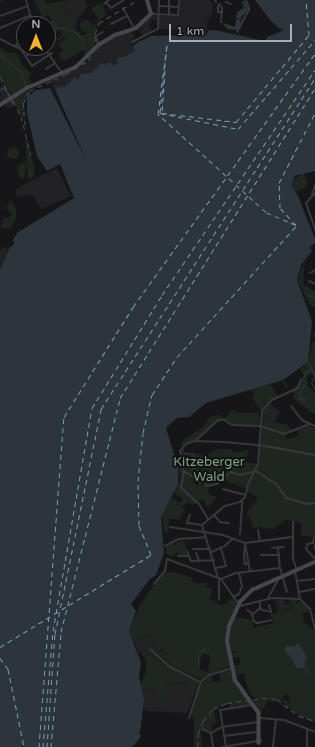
<!DOCTYPE html>
<html>
<head>
<meta charset="utf-8">
<style>
  body { margin:0 }
  #map { position:relative; width:315px; height:747px; overflow:hidden; background:#161618; font-family:"Varela Round",sans-serif }
  div>[style] { position:absolute }
  [style*='--x'] { left:calc(var(--x)*1px); top:calc(var(--y)*1px); width:calc(var(--w)*1px); rotate:calc(var(--a)*1deg) }
  .built>* { inset:0; background:#222225 }
  .green>* { inset:0; background:#1e261f }
  .round { border-radius:50% }
  .water>* { inset:0; background:#2c353c }
  .stream>* { height:1px; margin:-0.5px; padding:0 0.5px; transform-origin:0.5px; border-radius:0.5px; background:#2c353c }
  .ferry>* { height:1px; margin-top:-0.5px; transform-origin:0; background:repeating-linear-gradient(90deg,#7f9bb3 0 5px,transparent 0 9px) }
  .street>* { height:2px; margin:-1px; padding:0 1px; transform-origin:1px; border-radius:1px; background:#37383d }
  .secondary>* { height:3.5px; margin:-1.75px; padding:0 1.75px; transform-origin:1.75px; border-radius:1.75px; background:#45474d }
  .rail>* { height:1px; margin-top:-0.5px; transform-origin:0; background:repeating-linear-gradient(90deg,#4a4c52 0 5px,transparent 0 9px) }
  .secondary-bridge>* { height:3.5px; margin:-1.75px; padding:0 1.75px; transform-origin:1.75px; border-radius:1.75px; background:#45474d }
  span { translate:-50% -50%; white-space:nowrap; text-align:center; line-height:1.15; -webkit-text-stroke:4px #111113; paint-order:stroke }
  .park-label { font-size:13px; color:#7fa381 }
  .north { position:absolute; left:16px; top:16px; width:40px; height:40px; box-sizing:border-box; background:#111113; border:1px solid #4d4f55; border-radius:50%; rotate:0deg; font-size:11px; font-weight:700; line-height:16px; text-align:center; color:#a8adb8 }
  .north::after { content:''; display:block; margin:auto; width:14px; height:18px; background:#f2b134; clip-path:polygon(50% 0,100% 100%,50% 72%,0 100%) }
  .scale { position:absolute; left:169px; top:24px; width:123px; height:18px; box-sizing:border-box; border:2px solid #a8adb8; border-top:0; padding-left:5px; font-size:12px; line-height:14px; white-space:nowrap; color:#a8adb8; -webkit-text-stroke:3px #111113; paint-order:stroke }
</style>
</head>
<body>
<div id="map">
  <div class="built">
    <div style="clip-path:polygon(67px 0,84px 0,88px 6px,76px 21px,73px 17px,70px 19px,62px 5px)"></div>
    <div style="clip-path:polygon(179px 0,210px 0,213px 3px,212px 15px,207px 22px,207px 35px,185px 35px,179px 37px,177px 30px,159px 29px,159px 16px,179px 16px)"></div>
    <div style="clip-path:polygon(152px 16px,157px 16px,157px 20px,152px 19px,149px 25px,152px 31px,142px 36px,139px 28px,141px 22px)"></div>
    <div style="clip-path:polygon(131px 31px,135px 37px,131px 39px,131px 42px,135px 51px,124px 57px,116px 58px,118px 63px,112px 66px,107px 68px,101px 65px,91px 73px,79px 76px,77px 79px,75px 78px,63px 87px,61px 84px,62px 88px,59px 89px,57px 86px,58px 91px,55px 92px,52px 85px,56px 83px,56px 82px,51px 84px,52px 89px,49px 81px,55px 79px,56px 81px,56px 78px,77px 69px,88px 61px,97px 48px,110px 38px)"></div>
    <div style="clip-path:polygon(1px 81px,15px 105px,8px 109px,3px 102px,0 104px)"></div>
    <div style="clip-path:polygon(57px 168px,71px 196px,41px 209px,34px 197px,27px 194px,17px 197px,15px 191px,21px 186px)"></div>
    <div style="clip-path:polygon(3px 247px,9px 250px,0 270px,0 250px)"></div>
    <div style="clip-path:polygon(269px 403px,280px 412px,273px 423px,262px 421px,264px 409px)"></div>
    <div style="clip-path:polygon(275px 598px,285px 601px,286px 605px,290px 603px,293px 607px,278px 612px)"></div>
    <div style="clip-path:polygon(151px 634px,159px 655px,165px 647px,171px 663px,159px 657px,159px 660px,149px 655px,149px 652px,139px 653px,133px 640px)"></div>
    <div style="clip-path:polygon(174px 682px,190px 683px,190px 693px,194px 694px,188px 713px,146px 711px,143px 706px,142px 689px,155px 690px)"></div>
  </div>
  <div class="green">
    <div style="clip-path:polygon(34px 0,44px 0,47px 4px,67px 0,62px 5px,66px 14px,69px 12px,73px 14px,70px 19px,75px 14px,74px 18px,77px 23px,75px 28px,81px 35px,85px 35px,99px 19px,91px 9px,98px 4px,103px 5px,106px 15px,97px 23px,94px 49px,86px 59px,83px 50px,65px 61px,61px 59px,58px 55px,63px 51px,58px 44px,66px 39px,64px 37px,57px 41px,56px 39px,63px 36px,60px 30px,52px 34px,48px 33px,50px 29px,47px 24px,52px 20px,48px 15px,43px 18px)"></div>
    <div class="round" style="left:80px;top:20px;width:12px;height:12px"></div>
    <div style="clip-path:polygon(0 48px,7px 53px,16px 53px,22px 65px,31px 74px,29px 78px,32px 85px,12px 96px,0 77px)"></div>
    <div style="clip-path:polygon(28px 91px,30px 94px,24px 104px,25px 115px,22px 117px,12px 99px)"></div>
    <div style="clip-path:polygon(25px 133px,34px 166px,34px 176px,28px 179px)"></div>
    <div class="round" style="left:7px;top:147px;width:12px;height:12px"></div>
    <div style="clip-path:polygon(27px 160px,24px 178px,20px 179px,17px 167px)"></div>
    <div style="clip-path:polygon(304px 174px,307px 180px,306px 187px,296px 192px,293px 188px,294px 178px)"></div>
    <div style="clip-path:polygon(11px 200px,16px 209px,16px 218px,10px 229px,2px 228px,0 231px,4px 218px,9px 218px,12px 214px,6px 208px)"></div>
    <div style="clip-path:polygon(307px 259px,304px 267px,303px 285px,315px 291px,315px 307px,310px 305px,298px 281px,301px 268px)"></div>
    <div style="clip-path:polygon(313px 340px,315px 343px,315px 376px,308px 374px,306px 385px,315px 392px,315px 415px,294px 399px,293px 391px,304px 375px,300px 370px,309px 361px)"></div>
    <div style="clip-path:polygon(270px 384px,278px 396px,266px 404px,261px 411px,253px 399px,254px 391px,248px 392px)"></div>
    <div style="clip-path:polygon(232px 410px,240px 413px,259px 413px,260px 425px,232px 424px,224px 419px,218px 420px,195px 440px,181px 446px,183px 440px,203px 427px,210px 417px,218px 415px,226px 418px)"></div>
    <div style="clip-path:polygon(263px 420px,288px 425px,291px 431px,285px 434px,287px 439px,299px 436px,297px 431px,310px 426px,315px 428px,315px 537px,301px 536px,302px 524px,297px 522px,285px 520px,274px 529px,260px 527px,252px 529px,253px 524px,247px 513px,258px 498px,247px 491px,259px 463px)"></div>
    <div style="clip-path:polygon(181px 448px,184px 453px,207px 455px,216px 449px,230px 449px,235px 453px,249px 450px,245px 462px,257px 464px,246px 488px,222px 480px,218px 484px,208px 486px,209px 494px,217px 497px,208px 508px,203px 499px,193px 505px,189px 503px,183px 505px,182px 508px,185px 509px,179px 520px,169px 518px,168px 534px,164px 531px,162px 514px,171px 497px,180px 503px,183px 499px,173px 493px,180px 480px,177px 459px,180px 458px,183px 472px,179px 485px,185px 470px)"></div>
    <div style="clip-path:polygon(184px 540px,188px 555px,178px 556px,177px 552px,173px 557px,166px 554px,166px 547px)"></div>
    <div style="clip-path:polygon(evenodd,174px 572px,192px 578px,193px 583px,207px 583px,206px 588px,212px 588px,212px 592px,210px 599px,222px 606px,233px 598px,237px 606px,227px 631px,231px 666px,208px 674px,202px 680px,159px 659px,159px 657px,163px 657px,170px 663px,165px 647px,160px 651px,161px 655px,159px 655px,151px 634px,133px 640px,129px 631px,140px 605px,159px 578px,164px 573px,174px 572px,202px 654px,209px 655px,210px 658px,208px 672px,199px 669px,202px 654px)"></div>
    <div style="clip-path:polygon(289px 599px,297px 599px,297px 605px,300px 601px,302px 604px,301px 600px,309px 607px,308px 613px,303px 612px,303px 621px,315px 631px,315px 722px,301px 717px,282px 701px,284px 699px,291px 704px,287px 693px,281px 700px,257px 699px,250px 694px,243px 673px,235px 676px,233px 666px,241px 664px,239px 657px,232px 658px,231px 653px,238px 651px,230px 651px,229px 641px,230px 627px,235px 617px,252px 620px,254px 628px,274px 623px,270px 614px,292px 609px,293px 607px)"></div>
    <div style="clip-path:polygon(148px 648px,149px 655px,199px 681px,194px 694px,190px 694px,190px 683px,175px 682px,164px 686px,167px 691px,167px 698px,157px 698px,155px 690px,140px 688px,146px 671px,146px 660px,139px 651px)"></div>
    <div style="clip-path:polygon(230px 669px,235px 685px,251px 704px,238px 706px,236px 704px,236px 706px,229px 708px,229px 704px,225px 705px,214px 709px,216px 723px,211px 724px,212px 731px,201px 728px,202px 747px,194px 747px,194px 717px,191px 717px,198px 689px,211px 674px,212px 682px,221px 682px,219px 672px)"></div>
    <div style="clip-path:polygon(262px 699px,276px 700px,290px 710px,277px 702px,268px 701px,260px 714px,251px 701px)"></div>
  </div>
  <div class="water">
    <div style="clip-path:polygon(255px 0,315px 0,315px 171px,294px 176px,292px 186px,298px 196px,315px 239px,315px 243px,310px 247px,312px 251px,301px 265px,297px 280px,312px 321px,308px 362px,283px 380px,206px 403px,189px 417px,177px 418px,166px 428px,178px 466px,178px 484px,161px 517px,164px 553px,156px 575px,150px 579px,131px 604px,136px 611px,129px 631px,141px 663px,139px 676px,144px 700px,140px 732px,138px 732px,141px 736px,136px 743px,131px 747px,0 747px,0 270px,10px 247px,14px 245px,13px 240px,17px 233px,74px 198px,60px 164px,47px 171px,37px 156px,27px 113px,27px 97px,36px 90px,50px 88px,87px 162px,56px 92px,57px 86px,62px 88px,61px 84px,64px 87px,75px 77px,77px 80px,81px 74px,91px 73px,102px 63px,107px 67px,106px 64px,110px 62px,112px 66px,118px 63px,116px 58px,124px 57px,135px 51px,133px 46px,136px 43px,151px 36px,207px 35px,208px 31px,214px 30px,265px 41px,267px 37px,280px 32px,284px 28px,280px 29px,270px 20px)"></div>
    <div style="clip-path:polygon(242px 1px,245px 1px,248px 10px,241px 17px,240px 27px,238px 30px,227px 29px,223px 23px,235px 27px,236px 20px,240px 19px,236px 18px,237px 12px,244px 8px)"></div>
    <div style="clip-path:polygon(298px 643px,308px 658px,305px 658px,305px 667px,300px 668px,296px 668px,293px 659px,289px 658px,291px 657px,285px 652px,286px 645px,294px 647px)"></div>
  </div>
  <div class="stream">
    <div style="--x:52;--y:21;--w:6;--a:51"></div>
    <div style="--x:56;--y:27;--w:17;--a:13"></div>
    <div style="--x:73;--y:31;--w:10;--a:37"></div>
    <div style="--x:81;--y:37;--w:9;--a:72"></div>
    <div style="--x:0;--y:55;--w:27;--a:39"></div>
    <div style="--x:21;--y:72;--w:16;--a:72"></div>
    <div style="--x:307;--y:295;--w:8;--a:14"></div>
    <div style="--x:308;--y:362;--w:17;--a:66"></div>
    <div style="--x:304;--y:374;--w:7;--a:-45"></div>
    <div style="--x:314;--y:376;--w:8;--a:113"></div>
    <div style="--x:311;--y:383;--w:8;--a:60"></div>
    <div style="--x:283;--y:381;--w:7;--a:63"></div>
    <div style="--x:305;--y:399;--w:6;--a:-171"></div>
    <div style="--x:299;--y:398;--w:11;--a:-75"></div>
    <div style="--x:302;--y:387;--w:6;--a:-39"></div>
    <div style="--x:307;--y:383;--w:7;--a:-135"></div>
    <div style="--x:302;--y:378;--w:13;--a:-45"></div>
    <div style="--x:182;--y:447;--w:6;--a:72"></div>
    <div style="--x:184;--y:453;--w:9;--a:0"></div>
    <div style="--x:193;--y:453;--w:16;--a:94"></div>
    <div style="--x:198;--y:660;--w:7;--a:-82"></div>
    <div style="--x:199;--y:653;--w:8;--a:-40"></div>
    <div style="--x:198;--y:661;--w:6;--a:90"></div>
    <div style="--x:305;--y:667;--w:8;--a:60"></div>
  </div>
  <div class="ferry">
    <div style="--x:165;--y:70;--w:43;--a:94"></div>
    <div style="--x:162;--y:113;--w:75;--a:6.9"></div>
    <div style="--x:236;--y:122;--w:114;--a:-50"></div>
    <div style="--x:309;--y:35;--w:35;--a:-95"></div>
    <div style="--x:296;--y:225;--w:33;--a:-157"></div>
    <div style="--x:266;--y:212;--w:146;--a:-137.8"></div>
    <div style="--x:158;--y:114;--w:70;--a:-82.6"></div>
    <div style="--x:167;--y:45;--w:68;--a:95.9"></div>
    <div style="--x:160;--y:113;--w:80;--a:11.6"></div>
    <div style="--x:238;--y:129;--w:118;--a:-49.1"></div>
    <div style="--x:296;--y:225;--w:23;--a:-133"></div>
    <div style="--x:280;--y:208;--w:25;--a:-92"></div>
    <div style="--x:279;--y:183;--w:79;--a:-62.8"></div>
    <div style="--x:0;--y:647;--w:177;--a:-31.4"></div>
    <div style="--x:151;--y:555;--w:32;--a:-112"></div>
    <div style="--x:139;--y:525;--w:44;--a:-91.3"></div>
    <div style="--x:138;--y:481;--w:48;--a:-84.1"></div>
    <div style="--x:143;--y:433;--w:39;--a:-77"></div>
    <div style="--x:152;--y:395;--w:45;--a:-56.7"></div>
    <div style="--x:177;--y:357;--w:178;--a:-47.7"></div>
    <div style="--x:0;--y:658;--w:14;--a:54"></div>
    <div style="--x:8;--y:669;--w:80;--a:78.4"></div>
    <div style="--x:39;--y:747;--w:331;--a:-85.7"></div>
    <div style="--x:64;--y:417;--w:130;--a:-57.9"></div>
    <div style="--x:133;--y:307;--w:312;--a:-54.3"></div>
    <div style="--x:43;--y:747;--w:116;--a:-85.1"></div>
    <div style="--x:53;--y:631;--w:226;--a:-80.1"></div>
    <div style="--x:92;--y:408;--w:133;--a:-58.2"></div>
    <div style="--x:162;--y:295;--w:272;--a:-55.8"></div>
    <div style="--x:47;--y:747;--w:113;--a:-86"></div>
    <div style="--x:55;--y:634;--w:230;--a:-78.4"></div>
    <div style="--x:101;--y:409;--w:394;--a:-57.1"></div>
    <div style="--x:51;--y:747;--w:115;--a:-85"></div>
    <div style="--x:61;--y:632;--w:241;--a:-75.8"></div>
    <div style="--x:120;--y:398;--w:366;--a:-57.8"></div>
  </div>
  <div class="street">
    <div style="--x:0;--y:0;--w:1;--a:0"></div>
    <div style="--x:26;--y:0;--w:25;--a:74"></div>
    <div style="--x:215;--y:0;--w:2;--a:63"></div>
    <div style="--x:106;--y:2;--w:8;--a:50"></div>
    <div style="--x:111;--y:8;--w:15;--a:-32"></div>
    <div style="--x:226;--y:2;--w:5;--a:22"></div>
    <div style="--x:104;--y:4;--w:6;--a:-39"></div>
    <div style="--x:219;--y:4;--w:5;--a:53"></div>
    <div style="--x:222;--y:8;--w:14;--a:94"></div>
    <div style="--x:159;--y:6;--w:19;--a:3"></div>
    <div style="--x:218;--y:6;--w:6;--a:90"></div>
    <div style="--x:218;--y:12;--w:4;--a:0"></div>
    <div style="--x:123;--y:8;--w:23;--a:61"></div>
    <div style="--x:152;--y:14;--w:26;--a:2"></div>
    <div style="--x:178;--y:15;--w:15;--a:-86"></div>
    <div style="--x:169;--y:15;--w:15;--a:-90"></div>
    <div style="--x:0;--y:16;--w:29;--a:-20"></div>
    <div style="--x:31;--y:18;--w:10;--a:37"></div>
    <div style="--x:111;--y:24;--w:18;--a:-27"></div>
    <div style="--x:0;--y:28;--w:33;--a:-23"></div>
    <div style="--x:237;--y:32;--w:26;--a:-62"></div>
    <div style="--x:249;--y:9;--w:9;--a:-108"></div>
    <div style="--x:0;--y:39;--w:16;--a:27"></div>
    <div style="--x:14;--y:46;--w:11;--a:-27"></div>
    <div style="--x:132;--y:42;--w:29;--a:-27"></div>
    <div style="--x:158;--y:29;--w:29;--a:-88"></div>
    <div style="--x:98;--y:45;--w:9;--a:-103"></div>
    <div style="--x:96;--y:36;--w:8;--a:-30"></div>
    <div style="--x:14;--y:46;--w:8;--a:23"></div>
    <div style="--x:21;--y:49;--w:20;--a:57"></div>
    <div style="--x:32;--y:66;--w:24;--a:-33"></div>
    <div style="--x:44;--y:48;--w:31;--a:54"></div>
    <div style="--x:26;--y:56;--w:16;--a:-30"></div>
    <div style="--x:46;--y:69;--w:11;--a:-34"></div>
    <div style="--x:0;--y:90;--w:5;--a:-22"></div>
    <div style="--x:5;--y:88;--w:11;--a:63"></div>
    <div style="--x:10;--y:99;--w:6;--a:51"></div>
    <div style="--x:315;--y:193;--w:13;--a:132"></div>
    <div style="--x:306;--y:203;--w:28;--a:71"></div>
    <div style="--x:312;--y:195;--w:10;--a:-73"></div>
    <div style="--x:310;--y:273;--w:6;--a:-31"></div>
    <div style="--x:309;--y:281;--w:7;--a:27"></div>
    <div style="--x:315;--y:335;--w:1;--a:90"></div>
    <div style="--x:291;--y:406;--w:18;--a:52"></div>
    <div style="--x:302;--y:420;--w:14;--a:25"></div>
    <div style="--x:195;--y:441;--w:31;--a:-42"></div>
    <div style="--x:218;--y:420;--w:6;--a:0"></div>
    <div style="--x:224;--y:420;--w:9;--a:32"></div>
    <div style="--x:232;--y:425;--w:28;--a:2"></div>
    <div style="--x:260;--y:426;--w:25;--a:18"></div>
    <div style="--x:284;--y:434;--w:28;--a:-21"></div>
    <div style="--x:184;--y:471;--w:28;--a:32"></div>
    <div style="--x:208;--y:486;--w:9;--a:-13"></div>
    <div style="--x:217;--y:484;--w:18;--a:-41"></div>
    <div style="--x:231;--y:472;--w:9;--a:18"></div>
    <div style="--x:240;--y:475;--w:16;--a:-14"></div>
    <div style="--x:256;--y:471;--w:24;--a:33"></div>
    <div style="--x:276;--y:484;--w:17;--a:54"></div>
    <div style="--x:286;--y:498;--w:22;--a:16"></div>
    <div style="--x:307;--y:504;--w:8;--a:-7"></div>
    <div style="--x:223;--y:489;--w:23;--a:15"></div>
    <div style="--x:190;--y:515;--w:9;--a:111"></div>
    <div style="--x:187;--y:523;--w:15;--a:8"></div>
    <div style="--x:214;--y:515;--w:9;--a:49"></div>
    <div style="--x:220;--y:522;--w:9;--a:6"></div>
    <div style="--x:208;--y:519;--w:17;--a:-121"></div>
    <div style="--x:199;--y:504;--w:24;--a:-138"></div>
    <div style="--x:181;--y:488;--w:15;--a:-79"></div>
    <div style="--x:184;--y:473;--w:22;--a:-100"></div>
    <div style="--x:180;--y:451;--w:9;--a:-49"></div>
    <div style="--x:186;--y:444;--w:9;--a:-18"></div>
    <div style="--x:195;--y:441;--w:30;--a:2"></div>
    <div style="--x:225;--y:442;--w:40;--a:5.7"></div>
    <div style="--x:265;--y:446;--w:51;--a:10.2"></div>
    <div style="--x:293;--y:522;--w:37;--a:90"></div>
    <div style="--x:293;--y:559;--w:12;--a:70"></div>
    <div style="--x:170;--y:527;--w:54;--a:8.6"></div>
    <div style="--x:223;--y:535;--w:23;--a:20"></div>
    <div style="--x:245;--y:543;--w:48;--a:-7.1"></div>
    <div style="--x:258;--y:530;--w:11;--a:80"></div>
    <div style="--x:240;--y:534;--w:32;--a:-86"></div>
    <div style="--x:314;--y:538;--w:5;--a:101"></div>
    <div style="--x:313;--y:543;--w:6;--a:171"></div>
    <div style="--x:307;--y:544;--w:5;--a:101"></div>
    <div style="--x:306;--y:549;--w:13;--a:48"></div>
    <div style="--x:245;--y:543;--w:28;--a:80"></div>
    <div style="--x:245;--y:545;--w:12;--a:95"></div>
    <div style="--x:244;--y:557;--w:7;--a:82"></div>
    <div style="--x:245;--y:564;--w:4;--a:-14"></div>
    <div style="--x:315;--y:545;--w:4;--a:90"></div>
    <div style="--x:165;--y:546;--w:16;--a:-27"></div>
    <div style="--x:179;--y:539;--w:26;--a:-4"></div>
    <div style="--x:278;--y:547;--w:21;--a:85"></div>
    <div style="--x:280;--y:568;--w:25;--a:74"></div>
    <div style="--x:272;--y:548;--w:12;--a:-5"></div>
    <div style="--x:193;--y:549;--w:17;--a:0"></div>
    <div style="--x:187;--y:551;--w:11;--a:68"></div>
    <div style="--x:191;--y:561;--w:23;--a:-2"></div>
    <div style="--x:211;--y:552;--w:15;--a:-23"></div>
    <div style="--x:225;--y:546;--w:10;--a:-45"></div>
    <div style="--x:196;--y:553;--w:9;--a:69"></div>
    <div style="--x:261;--y:555;--w:18;--a:0"></div>
    <div style="--x:178;--y:556;--w:11;--a:0"></div>
    <div style="--x:216;--y:568;--w:10;--a:-11"></div>
    <div style="--x:226;--y:566;--w:19;--a:-106"></div>
    <div style="--x:295;--y:571;--w:28;--a:80"></div>
    <div style="--x:218;--y:578;--w:55;--a:-106.8"></div>
    <div style="--x:202;--y:525;--w:30;--a:-40"></div>
    <div style="--x:225;--y:506;--w:16;--a:-15"></div>
    <div style="--x:240;--y:502;--w:7;--a:-45"></div>
    <div style="--x:245;--y:497;--w:12;--a:-76"></div>
    <div style="--x:248;--y:485;--w:23;--a:-65"></div>
    <div style="--x:258;--y:464;--w:53;--a:-85.7"></div>
    <div style="--x:262;--y:411;--w:15;--a:-48"></div>
    <div style="--x:272;--y:400;--w:29;--a:-25"></div>
    <div style="--x:298;--y:388;--w:9;--a:-72"></div>
    <div style="--x:221;--y:579;--w:16;--a:-22"></div>
    <div style="--x:236;--y:573;--w:44;--a:-6.5"></div>
    <div style="--x:297;--y:581;--w:18;--a:-6"></div>
    <div style="--x:154;--y:584;--w:17;--a:-50"></div>
    <div style="--x:165;--y:571;--w:12;--a:-81"></div>
    <div style="--x:167;--y:559;--w:58;--a:20.3"></div>
    <div style="--x:221;--y:579;--w:33;--a:55"></div>
    <div style="--x:240;--y:606;--w:34;--a:-14"></div>
    <div style="--x:273;--y:598;--w:27;--a:2"></div>
    <div style="--x:300;--y:599;--w:14;--a:45"></div>
    <div style="--x:310;--y:609;--w:21;--a:76"></div>
    <div style="--x:299;--y:592;--w:16;--a:-11"></div>
    <div style="--x:233;--y:597;--w:7;--a:-27"></div>
    <div style="--x:239;--y:594;--w:9;--a:-69"></div>
    <div style="--x:242;--y:586;--w:13;--a:-103"></div>
    <div style="--x:268;--y:598;--w:23;--a:-61"></div>
    <div style="--x:219;--y:600;--w:22;--a:-90"></div>
    <div style="--x:260;--y:602;--w:6;--a:90"></div>
    <div style="--x:260;--y:608;--w:11;--a:139"></div>
    <div style="--x:252;--y:615;--w:6;--a:72"></div>
    <div style="--x:254;--y:621;--w:4;--a:34"></div>
    <div style="--x:257;--y:623;--w:15;--a:-11"></div>
    <div style="--x:259;--y:609;--w:12;--a:14"></div>
    <div style="--x:271;--y:612;--w:7;--a:-106"></div>
    <div style="--x:247;--y:610;--w:7;--a:34"></div>
    <div style="--x:150;--y:649;--w:25;--a:42"></div>
    <div style="--x:169;--y:666;--w:36;--a:27"></div>
    <div style="--x:189;--y:718;--w:38;--a:-72"></div>
    <div style="--x:201;--y:682;--w:11;--a:-41"></div>
    <div style="--x:209;--y:675;--w:24;--a:-17"></div>
    <div style="--x:260;--y:718;--w:24;--a:5"></div>
    <div style="--x:284;--y:720;--w:33;--a:21"></div>
    <div style="--x:202;--y:729;--w:10;--a:24"></div>
    <div style="--x:211;--y:733;--w:13;--a:-29"></div>
    <div style="--x:222;--y:727;--w:36;--a:-8"></div>
    <div style="--x:211;--y:733;--w:14;--a:82"></div>
    <div style="--x:224;--y:736;--w:35;--a:-7"></div>
    <div style="--x:223;--y:747;--w:36;--a:-10"></div>
    <div style="--x:226;--y:747;--w:37;--a:-99"></div>
    <div style="--x:220;--y:710;--w:32;--a:-9"></div>
    <div style="--x:273;--y:747;--w:28;--a:-84"></div>
    <div style="--x:307;--y:747;--w:17;--a:-90"></div>
  </div>
  <div class="secondary">
    <div style="--x:0;--y:105;--w:32;--a:-32"></div>
    <div style="--x:27;--y:88;--w:53;--a:-23.2"></div>
    <div style="--x:76;--y:67;--w:33;--a:-44"></div>
    <div style="--x:100;--y:44;--w:17;--a:-31"></div>
    <div style="--x:115;--y:35;--w:22;--a:-18"></div>
    <div style="--x:136;--y:28;--w:21;--a:-43"></div>
    <div style="--x:151;--y:14;--w:15;--a:-106"></div>
    <div style="--x:249;--y:700;--w:24;--a:-126"></div>
    <div style="--x:235;--y:681;--w:41;--a:-101.3"></div>
    <div style="--x:227;--y:641;--w:15;--a:-82"></div>
    <div style="--x:229;--y:626;--w:26;--a:-65"></div>
    <div style="--x:240;--y:602;--w:17;--a:-45"></div>
    <div style="--x:252;--y:590;--w:69;--a:-24"></div>
    <div style="--x:250;--y:701;--w:15;--a:53"></div>
    <div style="--x:259;--y:713;--w:27;--a:90"></div>
    <div style="--x:259;--y:740;--w:1;--a:45"></div>
    <div style="--x:260;--y:741;--w:2;--a:117"></div>
    <div style="--x:259;--y:743;--w:2;--a:-117"></div>
    <div style="--x:258;--y:741;--w:1;--a:-45"></div>
  </div>
  <div class="rail">
    <div style="--x:0;--y:77;--w:44;--a:61.7"></div>
    <div style="--x:21;--y:116;--w:41;--a:76"></div>
    <div style="--x:25;--y:125;--w:21;--a:-95"></div>
    <div style="--x:23;--y:104;--w:14;--a:-65"></div>
    <div style="--x:29;--y:91;--w:41;--a:-24.7"></div>
    <div style="--x:66;--y:74;--w:26;--a:-32"></div>
    <div style="--x:88;--y:60;--w:12;--a:-59"></div>
    <div style="--x:94;--y:50;--w:16;--a:-86"></div>
    <div style="--x:95;--y:34;--w:12;--a:-70"></div>
    <div style="--x:99;--y:23;--w:44;--a:-31.2"></div>
    <div style="--x:198;--y:747;--w:13;--a:-90"></div>
    <div style="--x:198;--y:734;--w:14;--a:-69"></div>
    <div style="--x:203;--y:721;--w:16;--a:-50"></div>
    <div style="--x:213;--y:709;--w:15;--a:-23"></div>
    <div style="--x:227;--y:703;--w:35;--a:-8"></div>
    <div style="--x:262;--y:698;--w:15;--a:4"></div>
    <div style="--x:277;--y:699;--w:28;--a:38"></div>
    <div style="--x:299;--y:716;--w:17;--a:17"></div>
  </div>
  <div class="secondary-bridge">
    <div style="--x:249;--y:700;--w:1;--a:45"></div>
  </div>
  <div class="park-label">
    <span style="left:209px;top:470px">Kitzeberger<br>Wald</span>
  </div>
  <div class="north">N</div>
  <div class="scale">1 km</div>
</div>
</body>
</html>
